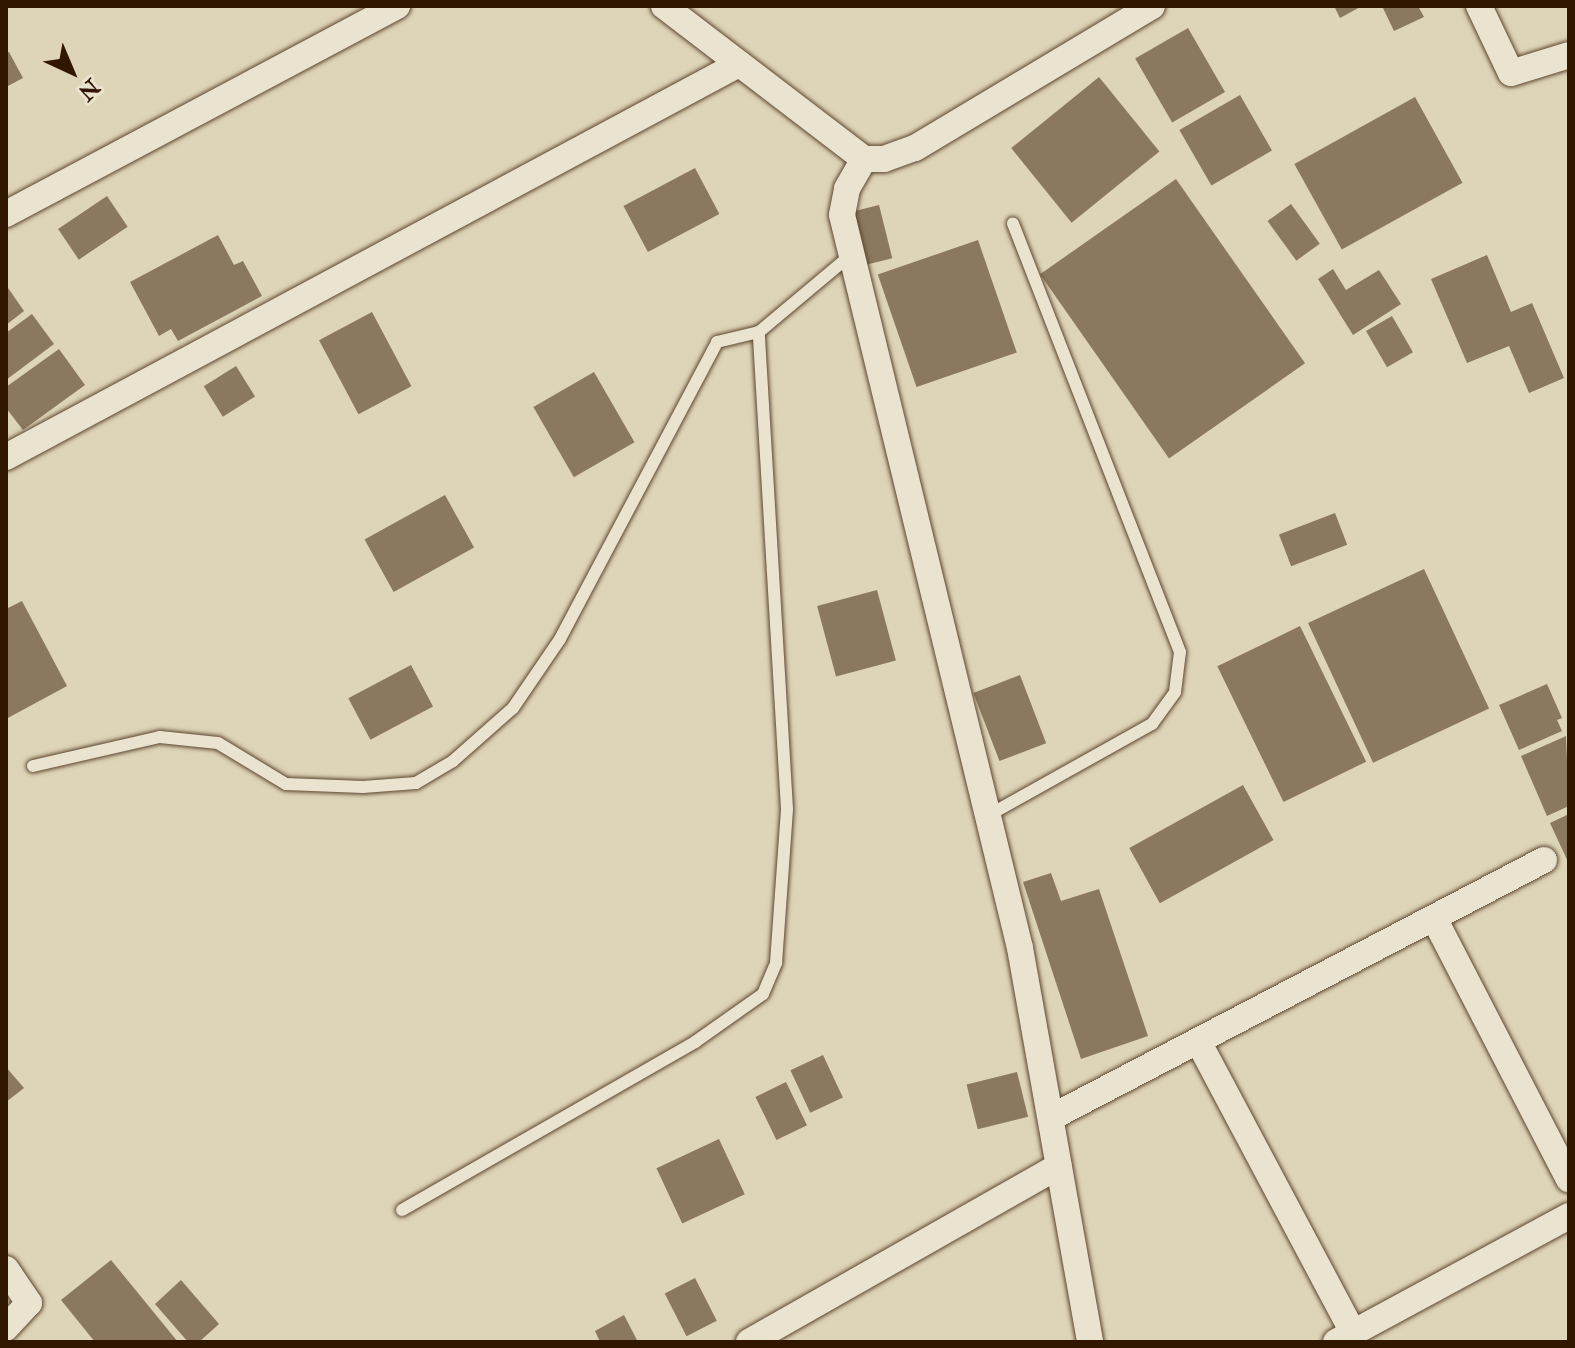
<!DOCTYPE html>
<html>
<head>
<meta charset="utf-8">
<style>
  body { margin:0 }
  #map { position:relative; width:1575px; height:1348px; overflow:hidden; background:#ded4b7; font-family:"IM FELL Double Pica",serif }
  div>[style] { position:absolute }
  [style*='--x'] { left:calc(var(--x)*1px); top:calc(var(--y)*1px); width:calc(var(--w)*1px); rotate:calc(var(--a)*1deg) }
  .building>* { inset:0; background:#8b795f; transform-origin:0 0 }
  .roads { filter:drop-shadow(0 0 2px #5c462e) drop-shadow(0 0 2px #5c462e) }
  .service>* { height:12px; margin:-6px; padding:0 6px; transform-origin:6px; border-radius:6px; background:#eae3d0 }
  .minor>* { height:26px; margin:-13px; padding:0 13px; transform-origin:13px; border-radius:13px; background:#eae3d0 }
  span { translate:-50% -50%; white-space:nowrap; text-align:center; line-height:1.15; -webkit-text-stroke:8px #eae3d0; paint-order:stroke }
  .frame { position:absolute; inset:0; border:8px solid #311700; pointer-events:none }
  .north { position:absolute; left:32px; top:32px; width:80px; height:80px; -webkit-text-stroke:6px #eae3d0; paint-order:stroke; rotate:136deg; font-size:22px; font-weight:700; line-height:32px; text-align:center; color:#311700 }
  .north::after { content:''; display:block; margin:auto; width:28px; height:36px; background:#311700; clip-path:polygon(50% 0,100% 100%,50% 72%,0 100%) }
</style>
</head>
<body>
<div id="map">
  <div class="building">
    <div style="clip-path:polygon(1334px 6px,1362px 6px,1340px 18px)"></div>
    <div style="clip-path:polygon(1382px 6px,1418px 6px,1424px 17px,1394px 31px)"></div>
    <div style="left:1188px;top:28px;width:74px;height:61px;rotate:60deg"></div>
    <div style="clip-path:polygon(9px 52px,23px 78px,6px 87px,6px 53px)"></div>
    <div style="left:1099px;top:77px;width:96px;height:113px;rotate:51deg"></div>
    <div style="left:1240px;top:95px;width:64px;height:70px;rotate:60deg"></div>
    <div style="left:1415px;top:97px;width:98px;height:138px;rotate:61deg"></div>
    <div style="left:695px;top:168px;width:52px;height:81px;rotate:62deg"></div>
    <div style="left:1176px;top:179px;width:225px;height:166px;rotate:55deg"></div>
    <div style="left:107px;top:196px;width:37px;height:59px;rotate:56deg"></div>
    <div style="left:1291px;top:204px;width:49px;height:29px;rotate:54deg"></div>
    <div style="left:879px;top:205px;width:55px;height:32px;rotate:76deg"></div>
    <div style="clip-path:polygon(218px 235px,234px 265px,243px 261px,262px 296px,178px 341px,171px 329px,159px 336px,130px 282px)"></div>
    <div style="left:978px;top:240px;width:119px;height:106px;rotate:71deg"></div>
    <div style="clip-path:polygon(1487px 255px,1511px 312px,1532px 303px,1564px 378px,1529px 393px,1509px 346px,1467px 363px,1431px 279px)"></div>
    <div style="clip-path:polygon(1333px 269px,1346px 290px,1379px 270px,1401px 304px,1353px 335px,1318px 279px)"></div>
    <div style="clip-path:polygon(6px 285px,24px 311px,6px 325px)"></div>
    <div style="left:372px;top:312px;width:84px;height:60px;rotate:62deg"></div>
    <div style="clip-path:polygon(32px 314px,54px 344px,6px 380px,6px 333px)"></div>
    <div style="left:1392px;top:316px;width:42px;height:30px;rotate:60deg"></div>
    <div style="clip-path:polygon(59px 349px,85px 385px,23px 430px,6px 408px,6px 387px)"></div>
    <div style="left:236px;top:366px;width:36px;height:38px;rotate:58deg"></div>
    <div style="left:594px;top:372px;width:81px;height:70px;rotate:60deg"></div>
    <div style="left:445px;top:495px;width:60px;height:92px;rotate:61deg"></div>
    <div style="left:1335px;top:513px;width:34px;height:60px;rotate:69deg"></div>
    <div style="left:1424px;top:569px;width:154px;height:128px;rotate:65deg"></div>
    <div style="left:877px;top:590px;width:73px;height:62px;rotate:75deg"></div>
    <div style="clip-path:polygon(22px 601px,67px 686px,6px 719px,6px 609px)"></div>
    <div style="left:1300px;top:626px;width:151px;height:92px;rotate:64deg"></div>
    <div style="left:411px;top:665px;width:47px;height:71px;rotate:62deg"></div>
    <div style="left:1020px;top:675px;width:73px;height:50px;rotate:69deg"></div>
    <div style="clip-path:polygon(1547px 684px,1562px 718px,1557px 720px,1562px 731px,1519px 750px,1499px 705px)"></div>
    <div style="clip-path:polygon(1566px 736px,1569px 806px,1547px 816px,1521px 756px)"></div>
    <div style="left:1243px;top:785px;width:63px;height:130px;rotate:61deg"></div>
    <div style="clip-path:polygon(1569px 814px,1569px 864px,1550px 823px)"></div>
    <div style="clip-path:polygon(1051px 873px,1061px 901px,1099px 889px,1148px 1036px,1081px 1059px,1023px 882px)"></div>
    <div style="left:823px;top:1055px;width:47px;height:36px;rotate:65deg"></div>
    <div style="clip-path:polygon(6px 1067px,24px 1088px,6px 1102px)"></div>
    <div style="left:1017px;top:1072px;width:46px;height:52px;rotate:76deg"></div>
    <div style="left:786px;top:1082px;width:48px;height:34px;rotate:64deg"></div>
    <div style="left:719px;top:1139px;width:61px;height:69px;rotate:65deg"></div>
    <div style="clip-path:polygon(111px 1260px,178px 1342px,95px 1342px,61px 1300px)"></div>
    <div style="left:695px;top:1278px;width:48px;height:34px;rotate:63deg"></div>
    <div style="clip-path:polygon(181px 1280px,219px 1324px,199px 1342px,188px 1342px,155px 1304px)"></div>
    <div style="clip-path:polygon(624px 1315px,638px 1342px,600px 1342px,595px 1331px)"></div>
  </div>
  <div class="roads">
    <div class="service">
      <div style="--x:33;--y:766;--w:130;--a:-12.9"></div>
      <div style="--x:160;--y:737;--w:58;--a:5.9"></div>
      <div style="--x:218;--y:743;--w:79;--a:31.1"></div>
      <div style="--x:286;--y:784;--w:77;--a:2.2"></div>
      <div style="--x:363;--y:787;--w:53;--a:-4.3"></div>
      <div style="--x:416;--y:783;--w:43;--a:-30.7"></div>
      <div style="--x:453;--y:761;--w:80;--a:-41.5"></div>
      <div style="--x:513;--y:708;--w:83;--a:-55.7"></div>
      <div style="--x:560;--y:639;--w:336;--a:-62.1"></div>
      <div style="--x:717;--y:342;--w:43;--a:-13.4"></div>
      <div style="--x:759;--y:332;--w:121;--a:-40"></div>
      <div style="--x:989;--y:815;--w:187;--a:-29.2"></div>
      <div style="--x:1152;--y:724;--w:39;--a:-54"></div>
      <div style="--x:1175;--y:692;--w:40;--a:-82.9"></div>
      <div style="--x:1180;--y:652;--w:460;--a:-111.3"></div>
      <div style="--x:402;--y:1210;--w:338;--a:-29.8"></div>
      <div style="--x:695;--y:1042;--w:83;--a:-35.2"></div>
      <div style="--x:763;--y:994;--w:34;--a:-67"></div>
      <div style="--x:776;--y:963;--w:154;--a:-85.9"></div>
      <div style="--x:787;--y:809;--w:478;--a:-93.4"></div>
    </div>
    <div class="minor">
      <div style="--x:664;--y:6;--w:252;--a:37.4"></div>
      <div style="--x:864;--y:159;--w:20;--a:0"></div>
      <div style="--x:884;--y:159;--w:33;--a:-20"></div>
      <div style="--x:915;--y:148;--w:276;--a:-30.9"></div>
      <div style="--x:1479;--y:6;--w:74;--a:64.5"></div>
      <div style="--x:1511;--y:73;--w:61;--a:-17.2"></div>
      <div style="--x:864;--y:159;--w:34;--a:120"></div>
      <div style="--x:847;--y:189;--w:26;--a:101"></div>
      <div style="--x:842;--y:215;--w:754;--a:76.35"></div>
      <div style="--x:1020;--y:948;--w:400;--a:79.9"></div>
      <div style="--x:6;--y:214;--w:443;--a:-28"></div>
      <div style="--x:6;--y:457;--w:832;--a:-28.2"></div>
      <div style="--x:1434;--y:918;--w:294;--a:62.7"></div>
      <div style="--x:1198;--y:1041;--w:331;--a:62"></div>
      <div style="--x:1052;--y:1117;--w:555;--a:-27.58"></div>
      <div style="--x:6;--y:1269;--w:41;--a:55.9"></div>
      <div style="--x:29;--y:1303;--w:34;--a:133"></div>
      <div style="--x:749;--y:1342;--w:356;--a:-29.6"></div>
      <div style="--x:1336;--y:1342;--w:265;--a:-28.4"></div>
    </div>
  </div>
  <div class="frame"></div>
  <div class="north">N</div>
</div>
</body>
</html>
